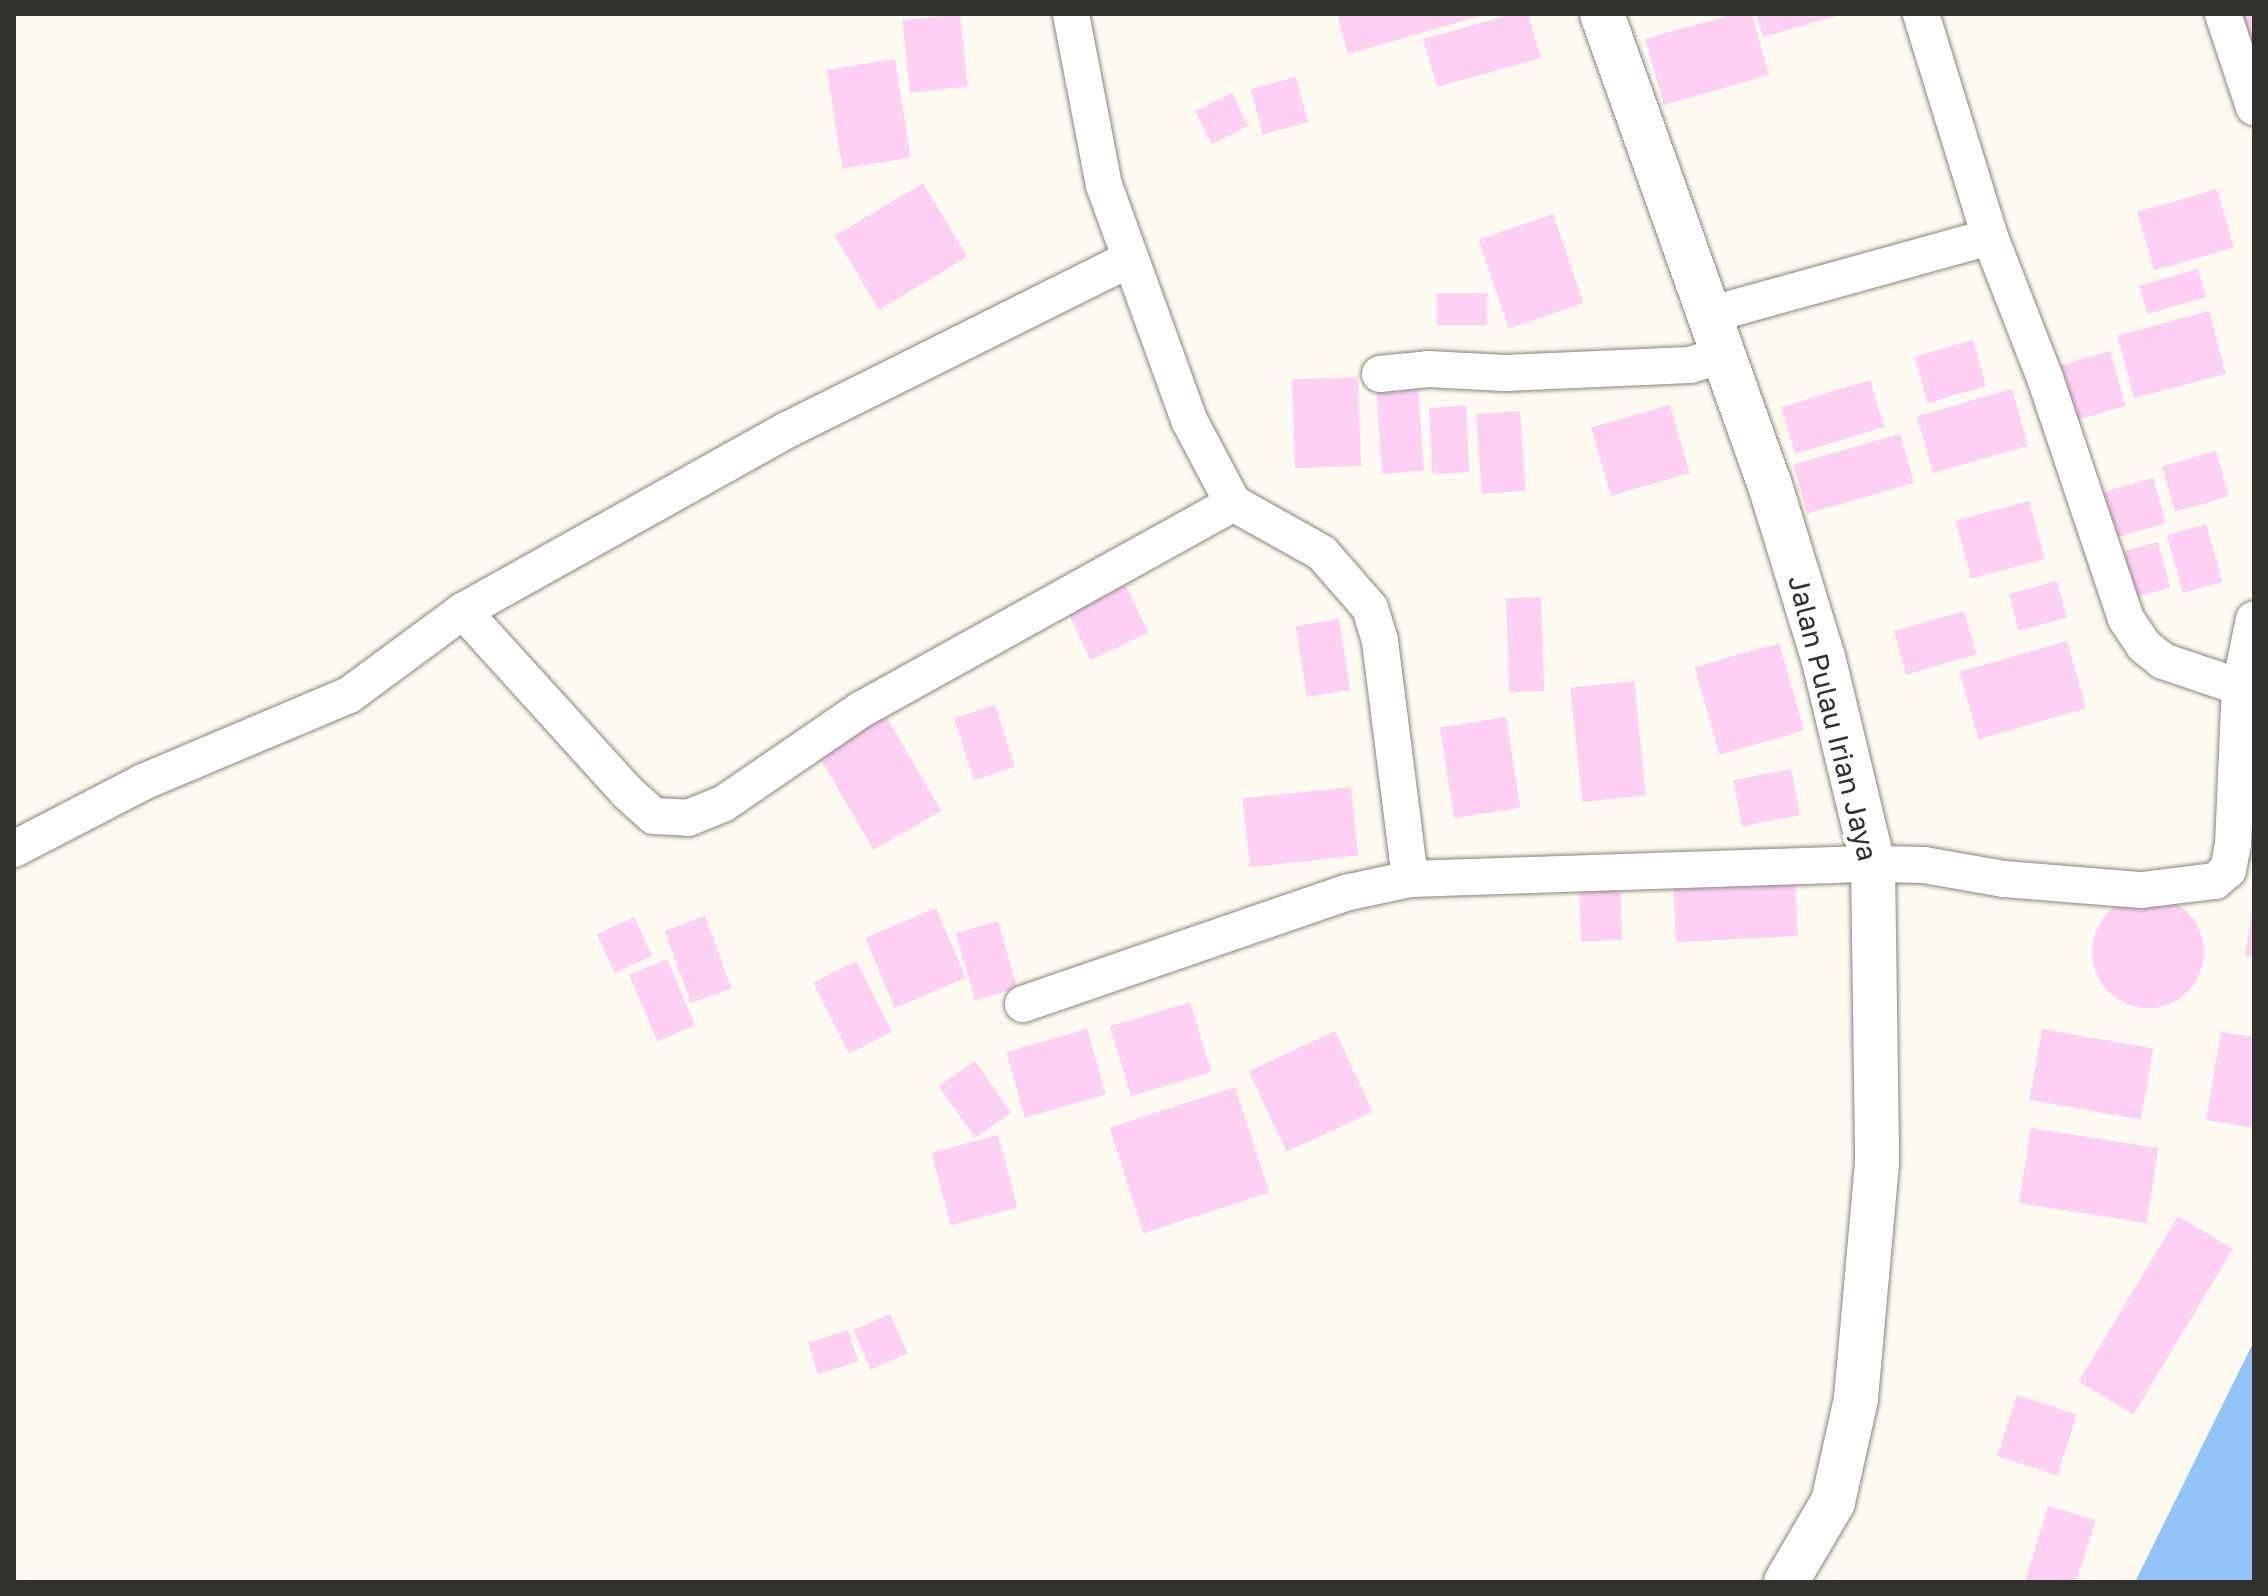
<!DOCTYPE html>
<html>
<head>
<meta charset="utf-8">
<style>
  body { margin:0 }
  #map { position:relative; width:2268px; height:1596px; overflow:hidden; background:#fdfaf0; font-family:"Golos Text",sans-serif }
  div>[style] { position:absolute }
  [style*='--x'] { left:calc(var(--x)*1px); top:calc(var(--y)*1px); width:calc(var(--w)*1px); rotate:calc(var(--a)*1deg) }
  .water>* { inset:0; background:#92c4f9 }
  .building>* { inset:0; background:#fed0f4; transform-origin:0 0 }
  .round { border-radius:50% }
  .roads { filter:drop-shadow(0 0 2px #89867d) drop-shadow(0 0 2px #89867d) }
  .minor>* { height:36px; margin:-18px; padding:0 18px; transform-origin:18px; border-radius:18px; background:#fff }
  .tertiary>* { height:44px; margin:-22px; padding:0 22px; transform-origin:22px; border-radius:22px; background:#fff }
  span { translate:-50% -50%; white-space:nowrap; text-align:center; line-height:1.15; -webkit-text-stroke:8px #fff; paint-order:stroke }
  .street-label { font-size:28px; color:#33312d }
  .frame { position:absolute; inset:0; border:16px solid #33312d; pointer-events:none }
</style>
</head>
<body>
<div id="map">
  <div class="water">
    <div style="clip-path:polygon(2254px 1341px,2254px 1582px,2134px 1582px,2135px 1582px)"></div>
  </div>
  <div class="building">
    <div style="left:960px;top:14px;width:73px;height:58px;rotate:84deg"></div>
    <div style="clip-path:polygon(1337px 14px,1484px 14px,1484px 15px,1348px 54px)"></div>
    <div style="clip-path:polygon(1513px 14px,1528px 14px,1541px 58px,1437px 87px,1423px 39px)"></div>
    <div style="clip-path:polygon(1734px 14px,1752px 14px,1769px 75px,1664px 105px,1645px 39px)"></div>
    <div style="clip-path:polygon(1756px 14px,1840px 14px,1840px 15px,1763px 37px)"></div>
    <div style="clip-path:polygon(2239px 14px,2254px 14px,2254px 65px)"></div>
    <div style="left:895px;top:59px;width:100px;height:69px;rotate:81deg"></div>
    <div style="left:1296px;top:77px;width:47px;height:47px;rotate:75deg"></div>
    <div style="left:1232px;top:93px;width:37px;height:41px;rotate:64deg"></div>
    <div style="left:923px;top:183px;width:86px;height:103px;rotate:59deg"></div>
    <div style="left:2217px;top:189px;width:61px;height:83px;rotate:74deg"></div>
    <div style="left:1553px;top:214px;width:94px;height:79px;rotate:71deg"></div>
    <div style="left:2198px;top:269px;width:29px;height:61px;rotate:74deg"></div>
    <div style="left:1437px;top:293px;width:50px;height:32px"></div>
    <div style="left:2209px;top:311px;width:65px;height:95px;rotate:75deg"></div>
    <div style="left:1973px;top:340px;width:48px;height:61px;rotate:74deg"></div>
    <div style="left:2110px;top:351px;width:57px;height:59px;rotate:74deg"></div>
    <div style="left:1358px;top:377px;width:89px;height:66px;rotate:88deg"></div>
    <div style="left:1870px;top:380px;width:49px;height:93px;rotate:73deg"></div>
    <div style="left:1418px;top:385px;width:86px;height:42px;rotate:86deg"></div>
    <div style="left:2012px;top:389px;width:59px;height:99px;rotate:74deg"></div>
    <div style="left:1670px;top:405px;width:71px;height:82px;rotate:74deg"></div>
    <div style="left:1466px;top:406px;width:66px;height:37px;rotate:87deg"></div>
    <div style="left:1520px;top:411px;width:80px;height:44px;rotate:86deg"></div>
    <div style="left:1900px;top:434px;width:51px;height:111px;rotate:74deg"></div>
    <div style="left:2216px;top:451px;width:47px;height:56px;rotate:74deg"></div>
    <div style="left:2153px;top:478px;width:47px;height:61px;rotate:74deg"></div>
    <div style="left:2029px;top:501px;width:60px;height:76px;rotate:75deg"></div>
    <div style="left:2206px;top:524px;width:60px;height:41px;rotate:74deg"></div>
    <div style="left:2158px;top:542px;width:47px;height:41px;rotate:75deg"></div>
    <div style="left:2057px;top:581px;width:38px;height:50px;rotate:75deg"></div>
    <div style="left:1125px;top:583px;width:55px;height:64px;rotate:65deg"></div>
    <div style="left:1541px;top:597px;width:94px;height:35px;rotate:88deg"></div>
    <div style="left:1964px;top:611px;width:45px;height:73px;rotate:74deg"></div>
    <div style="left:1339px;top:619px;width:72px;height:44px;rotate:81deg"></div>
    <div style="left:2067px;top:641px;width:70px;height:112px;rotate:74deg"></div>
    <div style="left:1779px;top:643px;width:91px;height:88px;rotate:74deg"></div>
    <div style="left:1634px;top:681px;width:115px;height:64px;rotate:84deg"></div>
    <div style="left:995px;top:705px;width:65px;height:43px;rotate:72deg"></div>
    <div style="left:885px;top:714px;width:112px;height:78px;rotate:60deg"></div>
    <div style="left:1506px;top:717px;width:92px;height:67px;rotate:81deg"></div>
    <div style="left:1791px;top:769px;width:47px;height:59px;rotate:79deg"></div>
    <div style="left:1351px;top:787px;width:69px;height:109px;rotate:84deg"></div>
    <div style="left:1620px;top:876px;width:64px;height:41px;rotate:88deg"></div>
    <div style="left:1795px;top:880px;width:56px;height:122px;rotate:87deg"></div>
    <div class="round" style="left:2092px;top:896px;width:112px;height:112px"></div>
    <div style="left:936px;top:908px;width:76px;height:77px;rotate:67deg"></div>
    <div style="clip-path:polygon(2252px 910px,2254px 911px,2254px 958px,2245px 956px)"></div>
    <div style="left:705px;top:916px;width:77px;height:43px;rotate:70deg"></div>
    <div style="left:634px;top:917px;width:43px;height:41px;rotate:65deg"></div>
    <div style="left:998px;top:921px;width:70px;height:44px;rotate:74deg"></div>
    <div style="left:667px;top:959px;width:72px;height:41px;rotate:67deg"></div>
    <div style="left:856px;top:961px;width:79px;height:48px;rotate:63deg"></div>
    <div style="left:1190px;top:1002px;width:73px;height:84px;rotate:73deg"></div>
    <div style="left:1087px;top:1029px;width:68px;height:84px;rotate:74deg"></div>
    <div style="left:2042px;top:1029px;width:113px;height:72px;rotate:10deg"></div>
    <div style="left:1335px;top:1031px;width:89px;height:95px;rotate:65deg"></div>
    <div style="clip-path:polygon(2221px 1032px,2254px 1037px,2254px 1128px,2206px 1120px)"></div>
    <div style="left:975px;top:1061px;width:63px;height:44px;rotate:55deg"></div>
    <div style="left:1235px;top:1087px;width:111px;height:132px;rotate:72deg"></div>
    <div style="left:2031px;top:1128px;width:129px;height:76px;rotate:9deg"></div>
    <div style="left:998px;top:1135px;width:75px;height:69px;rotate:75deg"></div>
    <div style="left:2178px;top:1216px;width:64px;height:193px;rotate:31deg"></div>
    <div style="left:890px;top:1314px;width:43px;height:40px;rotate:66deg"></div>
    <div style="left:848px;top:1330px;width:33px;height:42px;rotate:72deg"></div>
    <div style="left:2017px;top:1395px;width:63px;height:64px;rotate:18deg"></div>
    <div style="clip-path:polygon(2048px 1506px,2096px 1520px,2076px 1582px,2025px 1582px)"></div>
  </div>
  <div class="roads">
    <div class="minor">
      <div style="--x:1071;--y:14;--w:174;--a:79.1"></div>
      <div style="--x:1104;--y:185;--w:250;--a:70.1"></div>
      <div style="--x:1189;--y:420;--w:94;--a:62.1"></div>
      <div style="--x:1233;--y:503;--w:102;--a:29.3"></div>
      <div style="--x:1322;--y:553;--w:73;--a:48.9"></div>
      <div style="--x:1370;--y:608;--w:34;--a:73"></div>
      <div style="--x:1380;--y:641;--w:240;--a:82.8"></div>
      <div style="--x:1410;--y:879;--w:463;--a:-1.9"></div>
      <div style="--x:1873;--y:864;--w:51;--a:1.1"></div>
      <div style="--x:1924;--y:865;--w:81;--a:9.9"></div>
      <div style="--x:2004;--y:879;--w:138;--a:4.6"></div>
      <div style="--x:2142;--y:890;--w:74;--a:-7"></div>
      <div style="--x:2215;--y:881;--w:17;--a:-40"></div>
      <div style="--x:2228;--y:870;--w:25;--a:-79"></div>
      <div style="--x:2233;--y:845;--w:158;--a:-87.5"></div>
      <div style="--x:2240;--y:687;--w:69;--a:-78.4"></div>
      <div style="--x:1921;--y:14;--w:233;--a:72.8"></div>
      <div style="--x:1990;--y:237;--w:151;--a:68.7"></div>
      <div style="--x:2045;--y:378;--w:254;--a:71.4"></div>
      <div style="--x:2126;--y:619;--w:32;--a:56"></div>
      <div style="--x:2144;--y:646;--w:24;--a:38"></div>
      <div style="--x:2163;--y:661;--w:81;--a:18.7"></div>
      <div style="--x:2223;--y:14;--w:98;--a:71.6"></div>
      <div style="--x:1712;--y:314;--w:288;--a:-15.5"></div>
      <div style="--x:1380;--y:374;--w:48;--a:-5.9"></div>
      <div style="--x:1428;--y:369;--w:77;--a:3"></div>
      <div style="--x:1505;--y:373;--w:185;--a:-2.5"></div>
      <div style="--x:1690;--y:365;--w:34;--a:-17"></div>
      <div style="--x:463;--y:611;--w:244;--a:47.8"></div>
      <div style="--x:627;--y:792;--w:36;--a:42"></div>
      <div style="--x:654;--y:816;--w:34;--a:3"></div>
      <div style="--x:688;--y:818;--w:38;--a:-22"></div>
      <div style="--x:723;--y:804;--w:168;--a:-34.4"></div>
      <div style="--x:862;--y:709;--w:424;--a:-29"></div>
      <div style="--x:14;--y:849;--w:145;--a:-27.4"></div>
      <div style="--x:143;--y:782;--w:224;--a:-22.9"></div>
      <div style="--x:349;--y:695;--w:142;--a:-36.4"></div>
      <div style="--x:463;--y:611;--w:371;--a:-29.2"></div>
      <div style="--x:787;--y:430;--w:381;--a:-26.5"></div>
      <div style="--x:1023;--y:1004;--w:341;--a:-19"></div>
      <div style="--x:1345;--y:893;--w:66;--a:-12.2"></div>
    </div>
    <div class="tertiary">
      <div style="--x:1602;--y:14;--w:497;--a:70.4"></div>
      <div style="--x:1769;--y:482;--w:183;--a:72.9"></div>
      <div style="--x:1823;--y:657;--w:213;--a:76.4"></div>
      <div style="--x:1873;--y:864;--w:299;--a:89.2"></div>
      <div style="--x:1877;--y:1163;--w:237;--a:95.1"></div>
      <div style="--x:1856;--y:1399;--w:106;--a:102.6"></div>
      <div style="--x:1833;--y:1502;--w:93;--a:120.4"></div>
    </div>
  </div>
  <div class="street-label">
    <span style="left:1833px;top:718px;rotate:76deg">Jalan Pulau Irian Jaya</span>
  </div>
  <div class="frame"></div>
</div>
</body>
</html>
